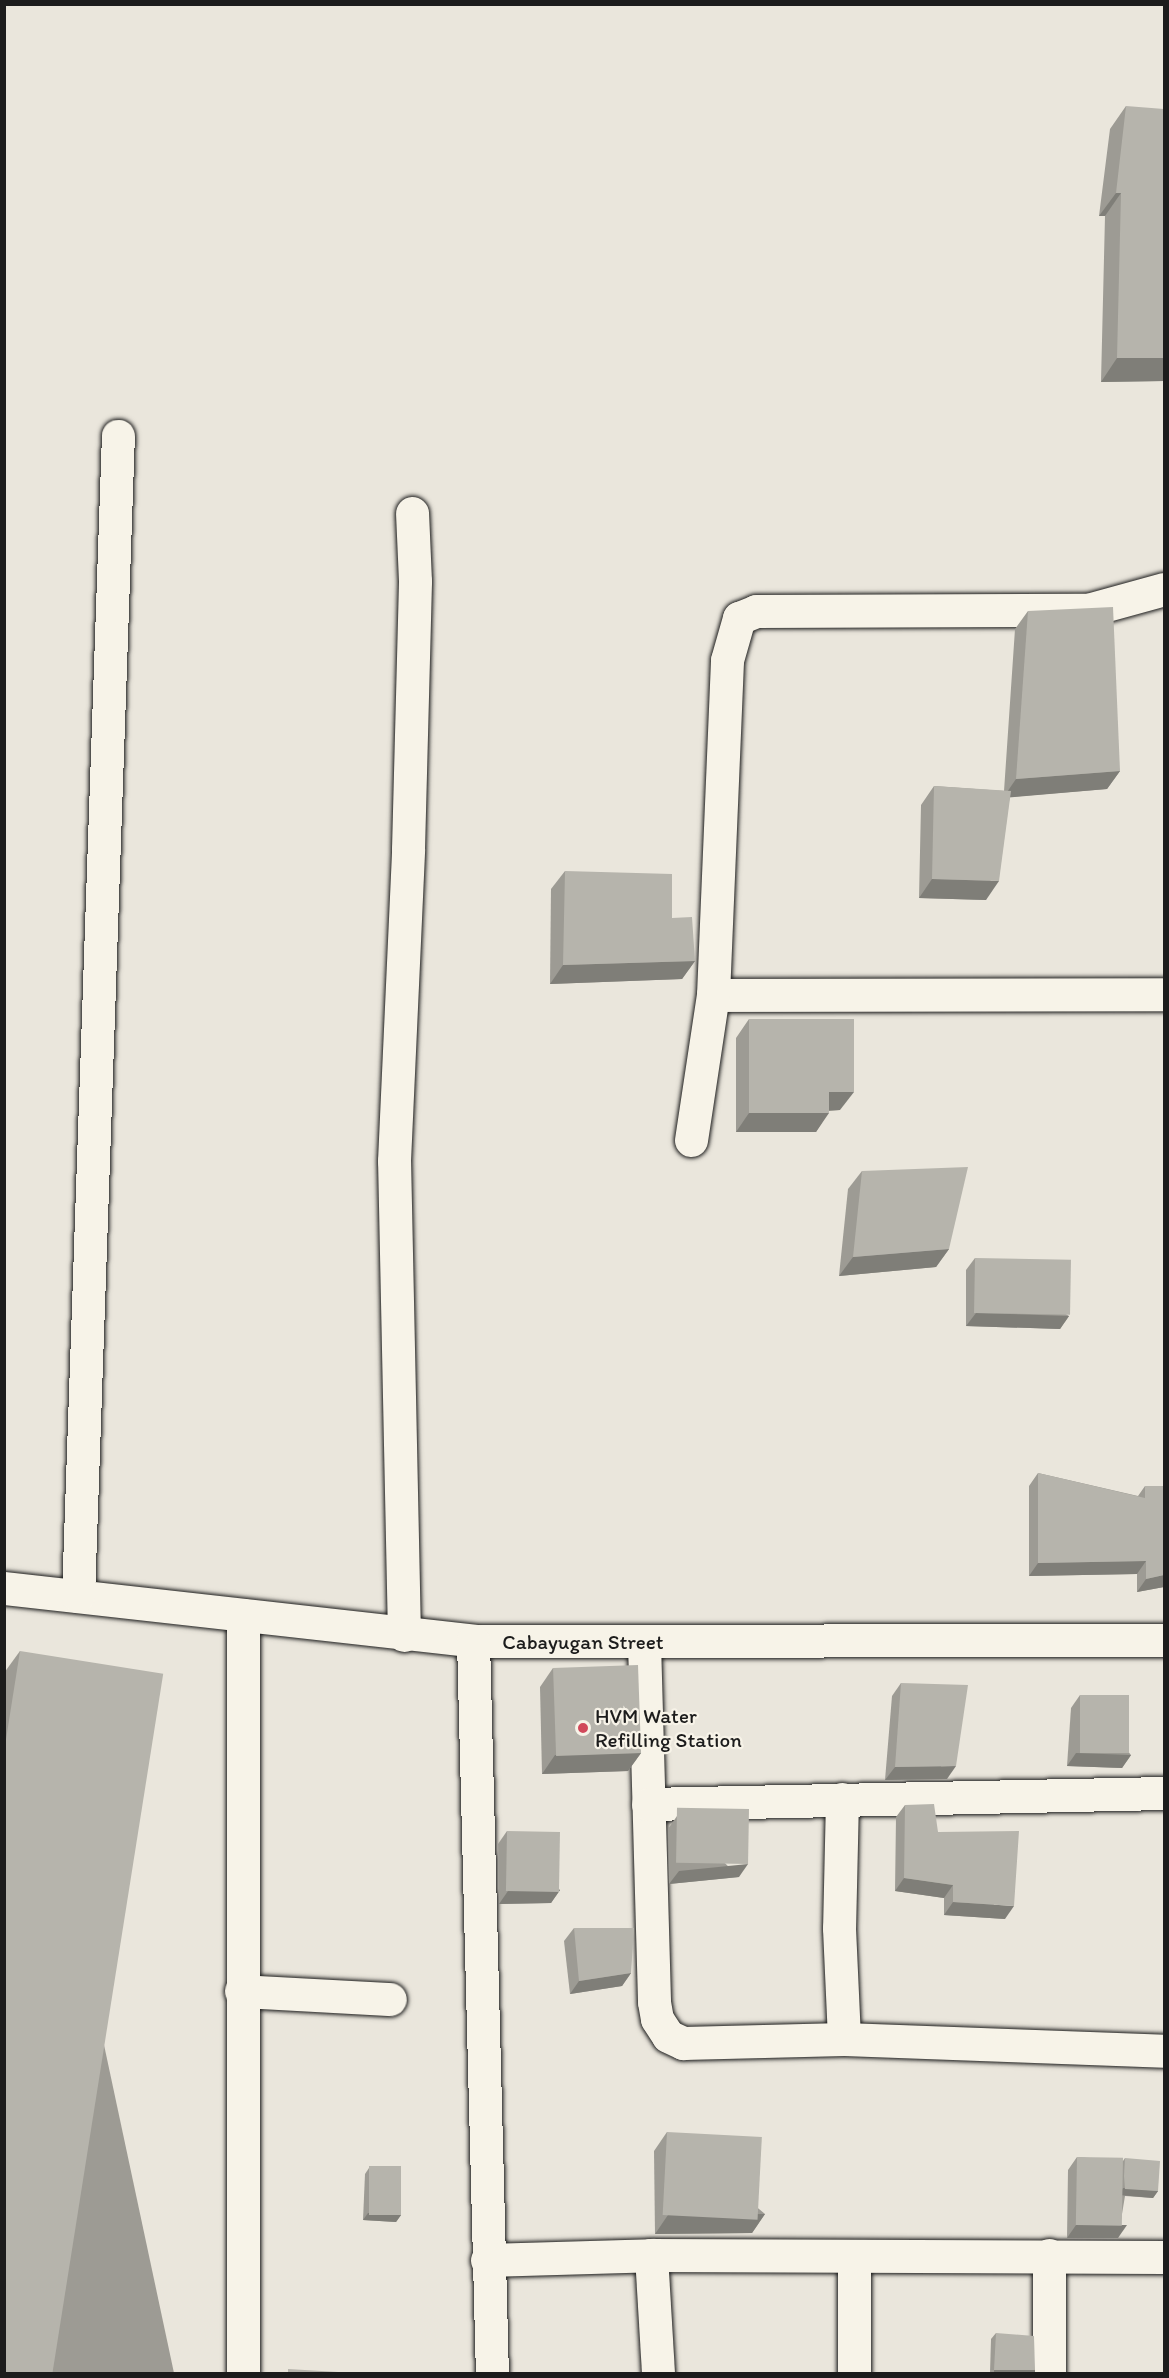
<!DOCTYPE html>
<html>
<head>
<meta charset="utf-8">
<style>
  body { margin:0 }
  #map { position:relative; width:1169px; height:2378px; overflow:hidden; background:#eae6dc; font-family:Itim,sans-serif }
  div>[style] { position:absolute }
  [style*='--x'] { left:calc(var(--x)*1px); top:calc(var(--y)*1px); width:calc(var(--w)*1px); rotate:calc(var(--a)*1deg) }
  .roads { filter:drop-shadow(0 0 2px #1c1c1c) drop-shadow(0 0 2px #1c1c1c) }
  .street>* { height:33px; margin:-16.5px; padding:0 16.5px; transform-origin:16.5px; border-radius:16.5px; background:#f7f3e8 }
  .wall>* { inset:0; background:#9d9b94 }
  .shaded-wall>* { inset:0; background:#7f7e78; transform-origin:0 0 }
  .building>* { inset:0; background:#b6b4ac; transform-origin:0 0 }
  .dots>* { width:16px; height:16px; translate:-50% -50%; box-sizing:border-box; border:3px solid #f7f3e8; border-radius:50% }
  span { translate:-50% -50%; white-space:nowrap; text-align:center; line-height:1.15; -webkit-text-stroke:4.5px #f7f3e8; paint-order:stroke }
  .street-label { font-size:21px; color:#1c1c1c }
  .poi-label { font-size:21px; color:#1c1c1c }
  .left { translate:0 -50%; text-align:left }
  .frame { position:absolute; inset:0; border:6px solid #1c1c1c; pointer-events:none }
</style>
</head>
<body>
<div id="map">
  <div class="roads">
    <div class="street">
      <div style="--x:713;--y:995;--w:451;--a:-0.1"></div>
      <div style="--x:691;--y:1140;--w:147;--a:-81.4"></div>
      <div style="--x:713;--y:995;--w:335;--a:-87.6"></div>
      <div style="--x:727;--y:660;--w:44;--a:-74.1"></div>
      <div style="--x:739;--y:618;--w:18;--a:-22"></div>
      <div style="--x:756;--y:611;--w:332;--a:-0.2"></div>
      <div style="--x:1088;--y:610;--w:79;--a:-15.4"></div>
      <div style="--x:4;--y:1588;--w:472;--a:6.4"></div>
      <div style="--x:473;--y:1641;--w:691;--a:-0.08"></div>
      <div style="--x:78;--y:1596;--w:1161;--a:-88.03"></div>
      <div style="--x:404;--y:1635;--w:474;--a:-91.2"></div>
      <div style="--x:394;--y:1161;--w:312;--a:-87.4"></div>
      <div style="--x:408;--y:849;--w:268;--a:-88.5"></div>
      <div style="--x:415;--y:581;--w:68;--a:-92.5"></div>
      <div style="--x:473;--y:1641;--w:733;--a:88.52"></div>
      <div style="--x:644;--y:1642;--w:360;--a:88.4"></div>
      <div style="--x:654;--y:2002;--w:17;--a:80"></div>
      <div style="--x:657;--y:2019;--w:20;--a:57"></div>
      <div style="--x:668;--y:2036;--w:17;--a:25"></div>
      <div style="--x:683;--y:2043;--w:161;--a:-1.4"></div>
      <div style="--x:844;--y:2039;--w:320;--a:2.1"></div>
      <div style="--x:842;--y:1799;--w:129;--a:91.3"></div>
      <div style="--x:839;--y:1928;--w:111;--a:87.4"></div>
      <div style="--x:648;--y:1804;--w:516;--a:-1.22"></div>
      <div style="--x:241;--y:1991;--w:149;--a:3.1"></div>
      <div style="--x:651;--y:2255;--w:119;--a:86.6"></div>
      <div style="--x:854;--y:2258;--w:116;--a:90"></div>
      <div style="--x:487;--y:2260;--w:164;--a:-1.7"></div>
      <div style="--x:651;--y:2255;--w:513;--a:0.22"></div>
      <div style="--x:243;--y:2374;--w:759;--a:-90"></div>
      <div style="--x:1049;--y:2374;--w:119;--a:-90"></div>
    </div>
  </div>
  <div class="wall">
    <div style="clip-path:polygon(1126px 106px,1164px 381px,1101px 382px,1105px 216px,1099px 216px,1110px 129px)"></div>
    <div style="clip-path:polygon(1028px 611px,1120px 771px,1107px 789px,1010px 797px,986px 900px,919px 898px,921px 805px,934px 786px,1004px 791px,1015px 629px)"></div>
    <div style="clip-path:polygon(565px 871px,672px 918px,695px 961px,682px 979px,550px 984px,551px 889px)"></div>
    <div style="clip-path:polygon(749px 1019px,840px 1110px,829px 1111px,816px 1132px,736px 1132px,736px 1038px)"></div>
    <div style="clip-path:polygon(862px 1171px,949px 1249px,936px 1267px,839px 1276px,848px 1189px)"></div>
    <div style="clip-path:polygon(975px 1258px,1069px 1316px,1060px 1329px,966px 1326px,966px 1270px)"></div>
    <div style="clip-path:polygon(1038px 1473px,1138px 1496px,1145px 1486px,1164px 1486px,1164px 1587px,1137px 1592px,1137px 1574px,1029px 1576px,1029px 1486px)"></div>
    <div style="clip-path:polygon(20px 1651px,174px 2373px,9px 2373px,4px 1795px,4px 1673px)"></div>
    <div style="clip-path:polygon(553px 1668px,641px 1753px,628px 1771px,542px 1774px,540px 1687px)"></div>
    <div style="clip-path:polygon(901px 1683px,947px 1779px,885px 1780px,892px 1696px)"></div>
    <div style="clip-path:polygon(1080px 1695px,1131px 1755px,1122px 1768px,1067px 1766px,1071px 1708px)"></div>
    <div style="clip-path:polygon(905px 1805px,938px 1832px,1005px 1919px,944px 1915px,944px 1898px,895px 1891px,896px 1817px)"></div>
    <div style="clip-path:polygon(677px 1816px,739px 1877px,669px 1884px,668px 1829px)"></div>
    <div style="clip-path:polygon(507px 1831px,560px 1890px,551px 1903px,499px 1904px,498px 1844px)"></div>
    <div style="clip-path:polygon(574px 1928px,631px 1973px,622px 1986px,570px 1994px,564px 1941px)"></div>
    <div style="clip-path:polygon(667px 2132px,765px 2214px,752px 2233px,655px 2234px,654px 2151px)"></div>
    <div style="clip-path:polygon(1077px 2157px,1123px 2161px,1125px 2158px,1158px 2191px,1153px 2198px,1125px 2196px,1118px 2238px,1067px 2238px,1068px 2170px)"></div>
    <div style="clip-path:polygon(369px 2168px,401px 2215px,396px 2222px,363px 2220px,365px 2174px)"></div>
    <div style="clip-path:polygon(996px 2333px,1033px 2373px,990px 2373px,991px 2339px)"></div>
  </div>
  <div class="shaded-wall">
    <div style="clip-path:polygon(1116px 193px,1121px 193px,1105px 216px,1099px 216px)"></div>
    <div style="clip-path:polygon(1117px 358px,1164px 358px,1164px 381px,1101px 382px)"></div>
    <div style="clip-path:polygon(1120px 771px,1107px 789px,1003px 798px,1016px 779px)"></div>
    <div style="clip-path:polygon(932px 879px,999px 881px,986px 900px,919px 898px)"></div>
    <div style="clip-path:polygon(695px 961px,682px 979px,550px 984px,563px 965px)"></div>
    <div style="clip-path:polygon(829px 1092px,854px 1092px,840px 1110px,816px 1111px)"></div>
    <div style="clip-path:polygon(749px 1113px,829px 1113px,816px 1132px,736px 1132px)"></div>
    <div style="clip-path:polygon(949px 1249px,936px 1267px,839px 1276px,853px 1257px)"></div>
    <div style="clip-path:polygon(976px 1313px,1069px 1316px,1060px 1329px,966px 1326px)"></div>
    <div style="clip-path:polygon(1146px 1561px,1137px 1574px,1029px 1576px,1038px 1563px)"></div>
    <div style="clip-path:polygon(1164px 1575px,1164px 1587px,1137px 1592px,1146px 1579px)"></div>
    <div style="clip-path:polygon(641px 1753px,628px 1771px,542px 1774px,555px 1755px)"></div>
    <div style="clip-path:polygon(1076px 1753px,1131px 1755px,1122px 1768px,1067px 1766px)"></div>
    <div style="clip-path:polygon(956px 1766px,947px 1779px,885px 1780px,895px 1767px)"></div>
    <div style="clip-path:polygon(748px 1864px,739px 1877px,669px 1884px,679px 1871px)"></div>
    <div style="clip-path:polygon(904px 1878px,953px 1885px,944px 1898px,895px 1891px)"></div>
    <div style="clip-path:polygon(560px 1890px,551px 1903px,499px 1904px,508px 1891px)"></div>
    <div style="clip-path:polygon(953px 1902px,1014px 1906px,1005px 1919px,944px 1915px)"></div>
    <div style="clip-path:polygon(631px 1973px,622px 1986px,570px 1994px,579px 1981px)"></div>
    <div style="clip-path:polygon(1123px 2188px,1158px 2191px,1153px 2198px,1119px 2195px)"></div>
    <div style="clip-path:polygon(368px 2213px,401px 2215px,396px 2222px,363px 2220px)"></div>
    <div style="clip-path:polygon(765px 2214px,752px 2233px,655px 2234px,668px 2215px)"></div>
    <div style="clip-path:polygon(1076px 2225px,1127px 2225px,1118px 2238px,1067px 2238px)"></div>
    <div style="left:994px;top:2370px;width:41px;height:4px"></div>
  </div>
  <div class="building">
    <div style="clip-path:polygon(1126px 106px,1164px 109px,1164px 358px,1117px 358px,1121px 193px,1116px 193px)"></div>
    <div style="clip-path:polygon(1113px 607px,1120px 771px,1016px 779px,1028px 611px)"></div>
    <div style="clip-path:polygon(934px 786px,1011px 791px,999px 881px,932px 879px)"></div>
    <div style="clip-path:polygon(565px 871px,672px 874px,672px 918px,692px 917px,695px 961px,563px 965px)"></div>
    <div style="clip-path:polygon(749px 1019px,854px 1019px,854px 1092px,829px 1092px,829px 1113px,749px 1113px)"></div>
    <div style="clip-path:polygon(968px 1167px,949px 1249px,853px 1257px,862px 1171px)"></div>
    <div style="left:975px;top:1258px;width:96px;height:55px;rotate:1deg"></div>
    <div style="clip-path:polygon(1038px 1473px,1145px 1498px,1145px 1486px,1164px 1486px,1164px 1575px,1146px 1579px,1146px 1561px,1038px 1563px)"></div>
    <div style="left:20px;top:1651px;width:145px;height:722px;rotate:9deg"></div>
    <div style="left:638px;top:1665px;width:88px;height:85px;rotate:88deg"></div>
    <div style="clip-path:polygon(901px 1683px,968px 1685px,956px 1766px,895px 1767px)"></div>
    <div style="left:1080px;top:1695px;width:49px;height:58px"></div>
    <div style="clip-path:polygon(934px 1804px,938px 1832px,1019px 1831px,1014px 1906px,953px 1902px,953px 1885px,904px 1878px,905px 1805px)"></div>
    <div style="left:749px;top:1809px;width:55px;height:72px;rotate:91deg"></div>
    <div style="left:507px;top:1831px;width:53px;height:60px;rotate:1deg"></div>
    <div style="clip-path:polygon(574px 1928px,634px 1928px,631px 1973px,579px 1981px)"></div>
    <div style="left:667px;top:2132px;width:95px;height:83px;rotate:3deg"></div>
    <div style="left:1077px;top:2157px;width:46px;height:68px;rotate:1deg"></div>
    <div style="clip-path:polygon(1125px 2158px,1160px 2161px,1158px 2191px,1125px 2189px,1124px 2176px)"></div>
    <div style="left:401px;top:2166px;width:49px;height:32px;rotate:90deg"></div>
    <div style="clip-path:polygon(996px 2333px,1034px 2336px,1035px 2370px,994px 2370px)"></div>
    <div style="clip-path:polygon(288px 2369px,355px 2373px,288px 2373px)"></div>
  </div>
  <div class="dots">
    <div style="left:583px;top:1728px;background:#d1495b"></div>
  </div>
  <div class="street-label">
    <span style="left:583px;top:1642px">Cabayugan Street</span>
  </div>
  <div class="poi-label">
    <span class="left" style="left:595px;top:1728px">HVM Water<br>Refilling Station</span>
  </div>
  <div class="frame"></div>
</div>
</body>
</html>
